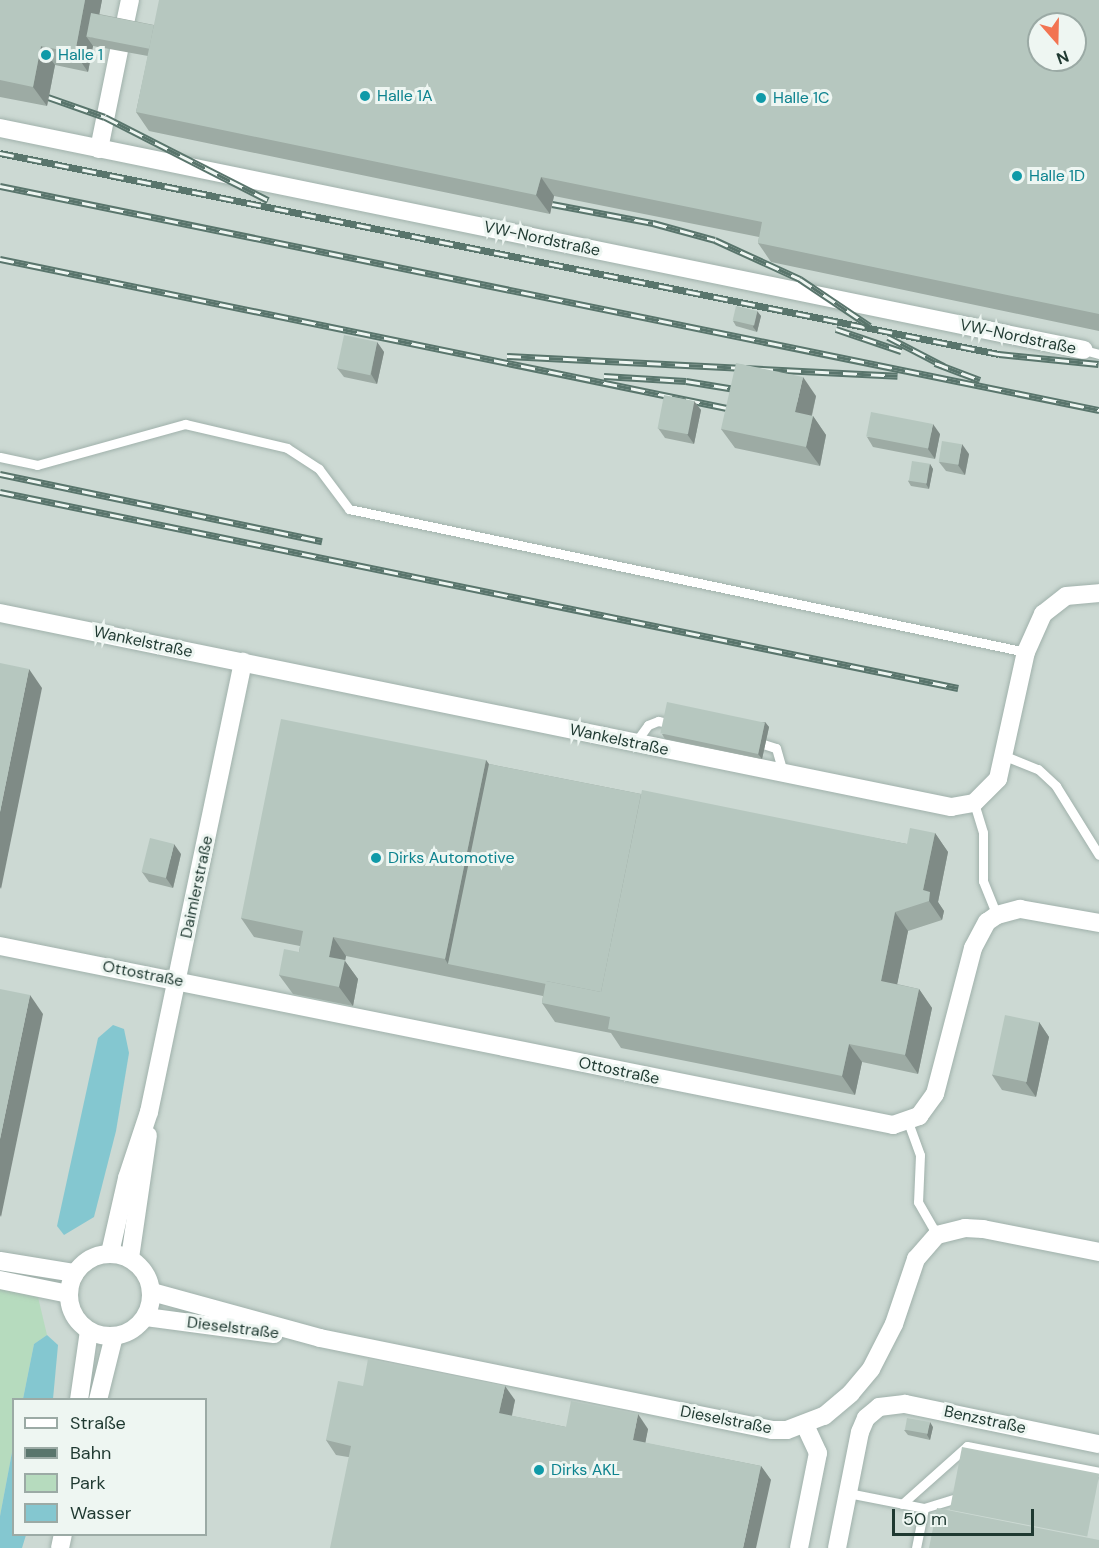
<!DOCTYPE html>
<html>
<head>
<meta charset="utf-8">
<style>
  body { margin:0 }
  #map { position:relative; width:1099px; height:1548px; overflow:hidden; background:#dde9e4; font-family:"DM Sans",sans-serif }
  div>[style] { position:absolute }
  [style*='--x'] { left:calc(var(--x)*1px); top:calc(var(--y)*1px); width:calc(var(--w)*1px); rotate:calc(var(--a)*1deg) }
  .built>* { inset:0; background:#ccd9d3 }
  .green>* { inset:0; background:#b6dbbe }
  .water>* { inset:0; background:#84c7d0 }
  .roads { filter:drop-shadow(0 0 2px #a0b1ab) drop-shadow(0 0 2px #a0b1ab) }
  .lane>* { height:9px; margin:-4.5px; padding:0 4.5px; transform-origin:4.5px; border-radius:4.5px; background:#fff }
  .street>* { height:18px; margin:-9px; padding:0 9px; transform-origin:9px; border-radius:9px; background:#fff }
  .street>.ring { margin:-9px; padding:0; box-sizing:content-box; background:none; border:18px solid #fff; border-radius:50% }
  .rail>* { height:7px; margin-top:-3.5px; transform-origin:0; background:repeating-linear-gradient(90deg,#eef6f2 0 14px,#59756c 0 28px); box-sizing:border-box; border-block:2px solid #59756c }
  .wall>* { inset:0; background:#9daba4 }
  .shaded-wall>* { inset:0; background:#7f8b86 }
  .building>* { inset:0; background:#b6c7bf; transform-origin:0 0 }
  .dots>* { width:16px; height:16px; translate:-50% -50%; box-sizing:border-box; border:3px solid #eef6f2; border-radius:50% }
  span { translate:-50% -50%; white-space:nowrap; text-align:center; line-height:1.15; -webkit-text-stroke:6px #eef6f2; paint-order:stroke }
  .culture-label { font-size:16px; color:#0d838f }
  .left { translate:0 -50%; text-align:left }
  .street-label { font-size:16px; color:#1f3931 }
  .legend { position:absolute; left:12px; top:1398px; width:195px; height:138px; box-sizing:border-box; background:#eef6f2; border:2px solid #9baaa5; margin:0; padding:8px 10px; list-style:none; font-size:18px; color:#1f3931 }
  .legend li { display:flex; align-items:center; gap:12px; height:30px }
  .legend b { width:30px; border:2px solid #9baaa5 }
  .north { position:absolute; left:1027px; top:12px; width:60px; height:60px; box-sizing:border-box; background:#eef6f2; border:2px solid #9baaa5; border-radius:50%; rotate:160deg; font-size:16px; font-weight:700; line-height:24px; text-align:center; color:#1f3931 }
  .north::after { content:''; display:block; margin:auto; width:21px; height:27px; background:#f27452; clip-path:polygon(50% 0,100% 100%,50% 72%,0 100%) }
  .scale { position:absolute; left:892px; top:1509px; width:142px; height:27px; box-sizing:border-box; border:3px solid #1f3931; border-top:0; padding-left:8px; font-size:18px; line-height:21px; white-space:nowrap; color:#1f3931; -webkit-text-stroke:4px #eef6f2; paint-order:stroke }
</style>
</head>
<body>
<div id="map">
  <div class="built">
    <div style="clip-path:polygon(evenodd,0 0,1099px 0,1099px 1548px,0 1548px,0 0,1039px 24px,1075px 24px,1075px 60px,1039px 60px,1039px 24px,0 0,14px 1400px,206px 1400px,206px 1534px,14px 1534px,14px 1400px)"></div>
  </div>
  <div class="green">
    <div style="clip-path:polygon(0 1289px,38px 1297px,47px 1335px,34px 1344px,23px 1399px,14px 1400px,13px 1447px,0 1516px)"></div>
  </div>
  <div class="water">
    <div style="clip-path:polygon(113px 1025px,124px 1029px,129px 1053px,116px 1131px,94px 1217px,64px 1235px,57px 1226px,98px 1038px)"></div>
    <div style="clip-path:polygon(47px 1335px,58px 1345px,53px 1399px,23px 1399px,34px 1344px)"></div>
    <div style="clip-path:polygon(13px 1447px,14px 1534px,26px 1535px,22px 1548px,0 1548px,0 1516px)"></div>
  </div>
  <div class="roads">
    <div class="lane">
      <div style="--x:1084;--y:350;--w:16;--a:15"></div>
      <div style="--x:0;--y:457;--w:38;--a:12"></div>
      <div style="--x:37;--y:465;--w:154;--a:-15.5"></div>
      <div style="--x:185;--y:424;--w:105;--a:13.2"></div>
      <div style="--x:287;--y:448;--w:38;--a:33"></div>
      <div style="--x:319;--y:469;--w:50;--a:53.1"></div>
      <div style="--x:349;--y:509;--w:692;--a:11.93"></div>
      <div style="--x:754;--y:741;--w:23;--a:18"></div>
      <div style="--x:776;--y:748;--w:26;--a:74"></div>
      <div style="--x:635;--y:743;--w:22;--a:-54"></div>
      <div style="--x:648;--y:725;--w:11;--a:-22"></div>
      <div style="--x:658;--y:721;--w:15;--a:11"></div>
      <div style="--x:1005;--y:756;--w:35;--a:22"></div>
      <div style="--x:1038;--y:769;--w:25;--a:43"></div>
      <div style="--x:1056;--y:786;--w:81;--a:58.1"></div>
      <div style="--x:974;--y:803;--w:31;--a:73"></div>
      <div style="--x:983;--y:833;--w:48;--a:90"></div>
      <div style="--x:983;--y:881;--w:37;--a:68"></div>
      <div style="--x:908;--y:1122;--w:35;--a:70"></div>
      <div style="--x:920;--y:1155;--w:47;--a:92.4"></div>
      <div style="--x:918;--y:1202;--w:38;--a:60"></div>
      <div style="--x:848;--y:1493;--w:77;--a:11.2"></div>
      <div style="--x:924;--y:1508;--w:41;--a:101.3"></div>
      <div style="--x:902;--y:1504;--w:87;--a:-41.7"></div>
      <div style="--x:967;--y:1446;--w:135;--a:11.1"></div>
      <div style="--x:924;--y:1508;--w:39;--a:-17"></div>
    </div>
    <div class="street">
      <div style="--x:124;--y:28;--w:29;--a:-78"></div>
      <div style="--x:0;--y:128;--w:1106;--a:11.57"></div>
      <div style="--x:99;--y:149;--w:100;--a:-78.5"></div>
      <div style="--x:0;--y:613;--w:971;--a:11.53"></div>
      <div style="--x:951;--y:807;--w:23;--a:-10"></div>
      <div style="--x:974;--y:803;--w:34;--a:-45"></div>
      <div style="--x:998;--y:779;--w:130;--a:-77.6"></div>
      <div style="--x:1026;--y:652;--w:42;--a:-65.9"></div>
      <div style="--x:1043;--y:614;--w:29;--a:-38"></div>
      <div style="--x:1066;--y:596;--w:33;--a:-5"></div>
      <div style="--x:0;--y:946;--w:911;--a:11.33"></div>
      <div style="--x:893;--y:1125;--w:28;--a:-19"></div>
      <div style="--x:919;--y:1116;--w:27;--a:-54"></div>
      <div style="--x:935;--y:1094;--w:151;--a:-75.4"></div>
      <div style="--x:973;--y:948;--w:30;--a:-62"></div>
      <div style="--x:987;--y:922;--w:12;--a:-35"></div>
      <div style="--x:997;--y:915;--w:24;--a:-15"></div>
      <div style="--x:1020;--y:909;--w:80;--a:10"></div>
      <div style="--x:110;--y:1253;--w:77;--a:-77.2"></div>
      <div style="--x:127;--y:1178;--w:70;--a:-71.6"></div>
      <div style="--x:149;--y:1112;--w:460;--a:-78.2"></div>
      <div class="ring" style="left:69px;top:1254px;width:64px;height:64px"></div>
      <div style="--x:130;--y:1258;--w:124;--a:-81.7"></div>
      <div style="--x:0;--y:1261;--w:76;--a:9.1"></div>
      <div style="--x:0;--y:1280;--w:70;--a:11.5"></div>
      <div style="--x:152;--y:1292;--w:174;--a:15.3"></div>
      <div style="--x:320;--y:1338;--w:461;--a:11.5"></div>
      <div style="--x:772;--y:1430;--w:15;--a:0"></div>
      <div style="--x:787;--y:1430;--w:40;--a:-21"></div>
      <div style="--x:824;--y:1416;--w:35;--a:-40"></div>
      <div style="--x:851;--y:1393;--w:31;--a:-50"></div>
      <div style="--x:871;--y:1369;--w:51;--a:-62.9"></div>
      <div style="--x:894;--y:1324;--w:69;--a:-71.3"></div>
      <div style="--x:916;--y:1259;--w:32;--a:-49"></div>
      <div style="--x:937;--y:1235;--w:29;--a:-14"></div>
      <div style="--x:965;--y:1228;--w:18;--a:3"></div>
      <div style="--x:983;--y:1229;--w:118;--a:11.2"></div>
      <div style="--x:146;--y:1317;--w:129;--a:7.6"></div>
      <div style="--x:79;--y:1400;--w:70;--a:-81.8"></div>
      <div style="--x:98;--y:1400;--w:66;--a:-76"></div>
      <div style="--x:60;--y:1548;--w:14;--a:-78"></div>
      <div style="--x:799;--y:1548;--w:97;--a:-78.7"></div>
      <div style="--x:818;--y:1453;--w:31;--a:-115"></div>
      <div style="--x:837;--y:1548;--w:118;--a:-78.8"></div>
      <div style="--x:860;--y:1432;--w:15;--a:-67"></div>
      <div style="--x:866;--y:1418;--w:17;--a:-40"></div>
      <div style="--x:879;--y:1407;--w:26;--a:-7"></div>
      <div style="--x:905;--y:1404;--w:198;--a:11.7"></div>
    </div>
  </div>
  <div class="rail">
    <div style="--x:48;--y:97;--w:60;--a:19.3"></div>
    <div style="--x:105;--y:117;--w:183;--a:27"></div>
    <div style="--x:0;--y:153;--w:1019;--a:11.38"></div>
    <div style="--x:999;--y:354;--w:100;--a:5.7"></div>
    <div style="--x:0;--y:186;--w:1122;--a:11.52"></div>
    <div style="--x:552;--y:204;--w:103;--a:10.7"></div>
    <div style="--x:653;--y:223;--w:64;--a:15.3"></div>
    <div style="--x:715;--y:240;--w:94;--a:24.6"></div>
    <div style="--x:800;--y:279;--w:84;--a:33.9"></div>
    <div style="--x:0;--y:259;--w:757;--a:11.58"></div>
    <div style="--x:836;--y:329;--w:69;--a:18.7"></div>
    <div style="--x:888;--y:337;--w:63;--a:27.4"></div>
    <div style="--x:507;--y:356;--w:391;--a:2.9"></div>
    <div style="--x:935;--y:363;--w:48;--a:20.7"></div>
    <div style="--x:604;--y:376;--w:82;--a:3.5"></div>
    <div style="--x:686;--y:381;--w:62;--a:9.3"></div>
    <div style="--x:0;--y:474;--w:329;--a:11.8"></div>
    <div style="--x:0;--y:492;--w:978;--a:11.56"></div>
  </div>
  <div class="wall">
    <div style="clip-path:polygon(0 0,102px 0,99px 14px,154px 25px,1099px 0,1099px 331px,771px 262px,758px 243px,759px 237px,554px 196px,550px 214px,149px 131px,136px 112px,148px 56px,93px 46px,88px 72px,55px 65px,47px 106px,0 97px)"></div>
    <div style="clip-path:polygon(757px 311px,761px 316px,757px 332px,736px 326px,733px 321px)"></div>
    <div style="clip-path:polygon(377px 342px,384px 352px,377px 384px,344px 377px,337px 368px)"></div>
    <div style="clip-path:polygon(816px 396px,812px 416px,813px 416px,826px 435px,820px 466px,735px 448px,721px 429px)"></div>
    <div style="clip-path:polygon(694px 401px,701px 410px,694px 444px,665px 438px,658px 428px)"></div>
    <div style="clip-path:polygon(940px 434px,935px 459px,873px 447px,867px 437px)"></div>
    <div style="clip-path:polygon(969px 454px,965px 475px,946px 471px,939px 462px)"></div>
    <div style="clip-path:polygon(930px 464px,933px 469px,929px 489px,911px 486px,908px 481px)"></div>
    <div style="clip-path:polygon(765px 722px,769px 727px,762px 759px,665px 739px,662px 734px)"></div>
    <div style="clip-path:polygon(486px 760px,489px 764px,641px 794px,907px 844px,935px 833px,948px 852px,938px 902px,944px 911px,942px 920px,908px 931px,897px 984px,919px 989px,932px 1008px,918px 1074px,862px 1062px,855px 1095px,621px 1048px,611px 1033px,555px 1022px,542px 1003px,543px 996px,346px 956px,345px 961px,358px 979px,353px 1006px,293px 994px,279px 975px,299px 952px,300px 946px,254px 937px,241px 918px)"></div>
    <div style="clip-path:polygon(181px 854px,173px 888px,149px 882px,142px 872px)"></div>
    <div style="clip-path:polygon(1039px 1022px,1049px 1037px,1036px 1097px,1002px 1090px,992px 1075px)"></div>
    <div style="clip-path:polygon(363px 1386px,515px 1400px,512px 1416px,566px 1427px,648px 1429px,645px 1443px,761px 1466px,771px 1480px,348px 1457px,336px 1455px,326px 1440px)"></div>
    <div style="clip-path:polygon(933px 1427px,930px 1440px,908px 1435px,904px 1430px)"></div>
  </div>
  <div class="shaded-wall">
    <div style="clip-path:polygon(85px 0,102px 0,95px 38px,86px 36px,93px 46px,88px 72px,75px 53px)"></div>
    <div style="clip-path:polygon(41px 46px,55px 65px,47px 106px,33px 87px)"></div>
    <div style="clip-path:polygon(541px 177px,554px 196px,550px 214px,536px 195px)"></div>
    <div style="clip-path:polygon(757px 311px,761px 316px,757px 332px,753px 327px)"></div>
    <div style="clip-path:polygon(377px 342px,384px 352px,377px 384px,371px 374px)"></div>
    <div style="clip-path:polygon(803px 377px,816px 396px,808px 431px,795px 412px)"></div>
    <div style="clip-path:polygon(694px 401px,701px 410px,694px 444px,687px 434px)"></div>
    <div style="clip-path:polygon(813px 416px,826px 435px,820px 466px,806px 447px)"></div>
    <div style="clip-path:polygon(933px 424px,940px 434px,935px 459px,928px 449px)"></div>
    <div style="clip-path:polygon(962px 444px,969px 454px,965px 475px,958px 465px)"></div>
    <div style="clip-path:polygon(930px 464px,933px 469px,929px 489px,926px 484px)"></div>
    <div style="clip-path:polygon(29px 669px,42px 688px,1px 889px,0 887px,0 812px)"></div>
    <div style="clip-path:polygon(765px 722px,769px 727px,762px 759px,758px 754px)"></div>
    <div style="clip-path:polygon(486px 760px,499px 779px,448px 964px,445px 959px)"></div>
    <div style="clip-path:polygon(935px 833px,948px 852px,938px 902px,944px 911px,942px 920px,929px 901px,923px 890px)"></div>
    <div style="clip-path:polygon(174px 844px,181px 854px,173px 888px,166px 878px)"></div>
    <div style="clip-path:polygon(895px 912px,908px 931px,894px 1000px,881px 981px)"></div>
    <div style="clip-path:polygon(333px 937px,346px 956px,345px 961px,358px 979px,353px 1006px,339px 987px,329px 957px)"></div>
    <div style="clip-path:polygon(919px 989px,932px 1008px,918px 1074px,905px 1055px)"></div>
    <div style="clip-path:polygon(30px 995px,43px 1014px,1px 1217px,0 1215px,0 1139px)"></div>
    <div style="clip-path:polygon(1039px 1022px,1049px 1037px,1036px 1097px,1026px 1083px)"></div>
    <div style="clip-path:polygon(849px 1044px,862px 1062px,855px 1095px,842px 1076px)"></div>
    <div style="clip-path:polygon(505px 1386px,515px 1400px,509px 1428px,499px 1413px)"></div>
    <div style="clip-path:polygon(638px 1414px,648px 1429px,643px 1455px,633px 1440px)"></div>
    <div style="clip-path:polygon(930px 1422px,933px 1427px,930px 1440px,927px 1435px)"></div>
    <div style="clip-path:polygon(761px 1466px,771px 1480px,756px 1548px,743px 1548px)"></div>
  </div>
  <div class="building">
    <div style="clip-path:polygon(0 0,85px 0,75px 53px,41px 46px,33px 87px,0 80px)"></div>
    <div style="clip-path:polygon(evenodd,159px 0,1099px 0,1099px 314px,758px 243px,762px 222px,541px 177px,536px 195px,136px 112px,159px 0,1039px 24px,1075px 24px,1075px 60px,1039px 60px,1039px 24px)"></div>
    <div style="left:91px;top:13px;width:64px;height:24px;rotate:11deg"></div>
    <div style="left:736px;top:306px;width:22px;height:15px;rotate:13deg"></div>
    <div style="left:344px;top:335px;width:34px;height:34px;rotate:12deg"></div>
    <div style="clip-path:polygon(736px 363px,803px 377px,795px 412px,813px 416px,806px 447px,721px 429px)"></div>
    <div style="left:664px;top:395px;width:31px;height:34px;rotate:11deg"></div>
    <div style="left:871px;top:412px;width:63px;height:25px;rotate:11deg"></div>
    <div style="left:942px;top:441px;width:20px;height:21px;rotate:9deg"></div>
    <div style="left:912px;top:461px;width:18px;height:20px;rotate:9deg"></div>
    <div style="clip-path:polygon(0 663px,29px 669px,0 812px)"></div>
    <div style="left:667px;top:702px;width:100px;height:32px;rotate:12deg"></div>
    <div style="clip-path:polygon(281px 719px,486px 760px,445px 959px,333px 937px,329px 957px,345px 960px,339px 987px,279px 975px,284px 949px,299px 952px,303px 931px,241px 918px)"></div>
    <div style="clip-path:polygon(489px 764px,641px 794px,601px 992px,546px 981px,546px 984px,448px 964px)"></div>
    <div style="clip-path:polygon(642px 790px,907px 844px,910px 828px,935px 833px,923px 890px,930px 892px,929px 901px,895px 912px,881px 981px,919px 989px,905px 1055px,849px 1044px,842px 1076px,608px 1029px,610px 1017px,542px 1003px,546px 981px,601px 992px)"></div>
    <div style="left:150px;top:838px;width:25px;height:35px;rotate:14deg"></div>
    <div style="clip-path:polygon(0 989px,30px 995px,0 1139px)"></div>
    <div style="left:1005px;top:1015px;width:35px;height:61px;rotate:12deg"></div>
    <div style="clip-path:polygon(368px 1359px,505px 1386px,499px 1413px,566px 1427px,571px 1401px,638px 1414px,633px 1440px,761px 1466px,743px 1548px,330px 1548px,351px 1446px,326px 1440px,338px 1381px,363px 1386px)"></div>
    <div style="left:907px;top:1418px;width:23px;height:12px;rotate:10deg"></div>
    <div style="left:962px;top:1447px;width:140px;height:64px;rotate:11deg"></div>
    <div style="clip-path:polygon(937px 1508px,1099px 1540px,1099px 1548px,929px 1548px)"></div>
  </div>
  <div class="dots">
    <div style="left:46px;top:55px;background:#0f9aa8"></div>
    <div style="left:365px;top:96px;background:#0f9aa8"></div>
    <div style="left:761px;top:98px;background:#0f9aa8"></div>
    <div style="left:1017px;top:176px;background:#0f9aa8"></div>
    <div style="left:376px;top:858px;background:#0f9aa8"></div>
    <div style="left:539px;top:1470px;background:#0f9aa8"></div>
  </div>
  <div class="culture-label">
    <span class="left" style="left:58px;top:55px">Halle 1</span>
    <span class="left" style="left:377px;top:96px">Halle 1A</span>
    <span class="left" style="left:773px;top:98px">Halle 1C</span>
    <span class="left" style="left:1029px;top:176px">Halle 1D</span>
    <span class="left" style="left:388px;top:858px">Dirks Automotive</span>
    <span class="left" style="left:551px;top:1470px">Dirks AKL</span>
  </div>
  <div class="street-label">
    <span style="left:542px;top:239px;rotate:12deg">VW-Nordstraße</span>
    <span style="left:1018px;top:337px;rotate:12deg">VW-Nordstraße</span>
    <span style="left:143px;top:642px;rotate:12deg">Wankelstraße</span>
    <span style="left:619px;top:740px;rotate:12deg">Wankelstraße</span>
    <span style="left:197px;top:887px;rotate:-78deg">Daimlerstraße</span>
    <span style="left:143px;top:974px;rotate:11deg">Ottostraße</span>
    <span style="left:619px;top:1071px;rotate:12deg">Ottostraße</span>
    <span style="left:233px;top:1328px;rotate:7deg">Dieselstraße</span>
    <span style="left:726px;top:1420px;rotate:11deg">Dieselstraße</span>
    <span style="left:985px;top:1420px;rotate:12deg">Benzstraße</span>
  </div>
  <ul class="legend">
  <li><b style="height:8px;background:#fff"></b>Straße</li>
  <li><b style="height:8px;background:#59756c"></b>Bahn</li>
  <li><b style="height:16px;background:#b6dbbe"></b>Park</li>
  <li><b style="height:16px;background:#84c7d0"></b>Wasser</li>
  </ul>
  <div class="north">N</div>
  <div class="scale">50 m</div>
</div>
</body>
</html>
